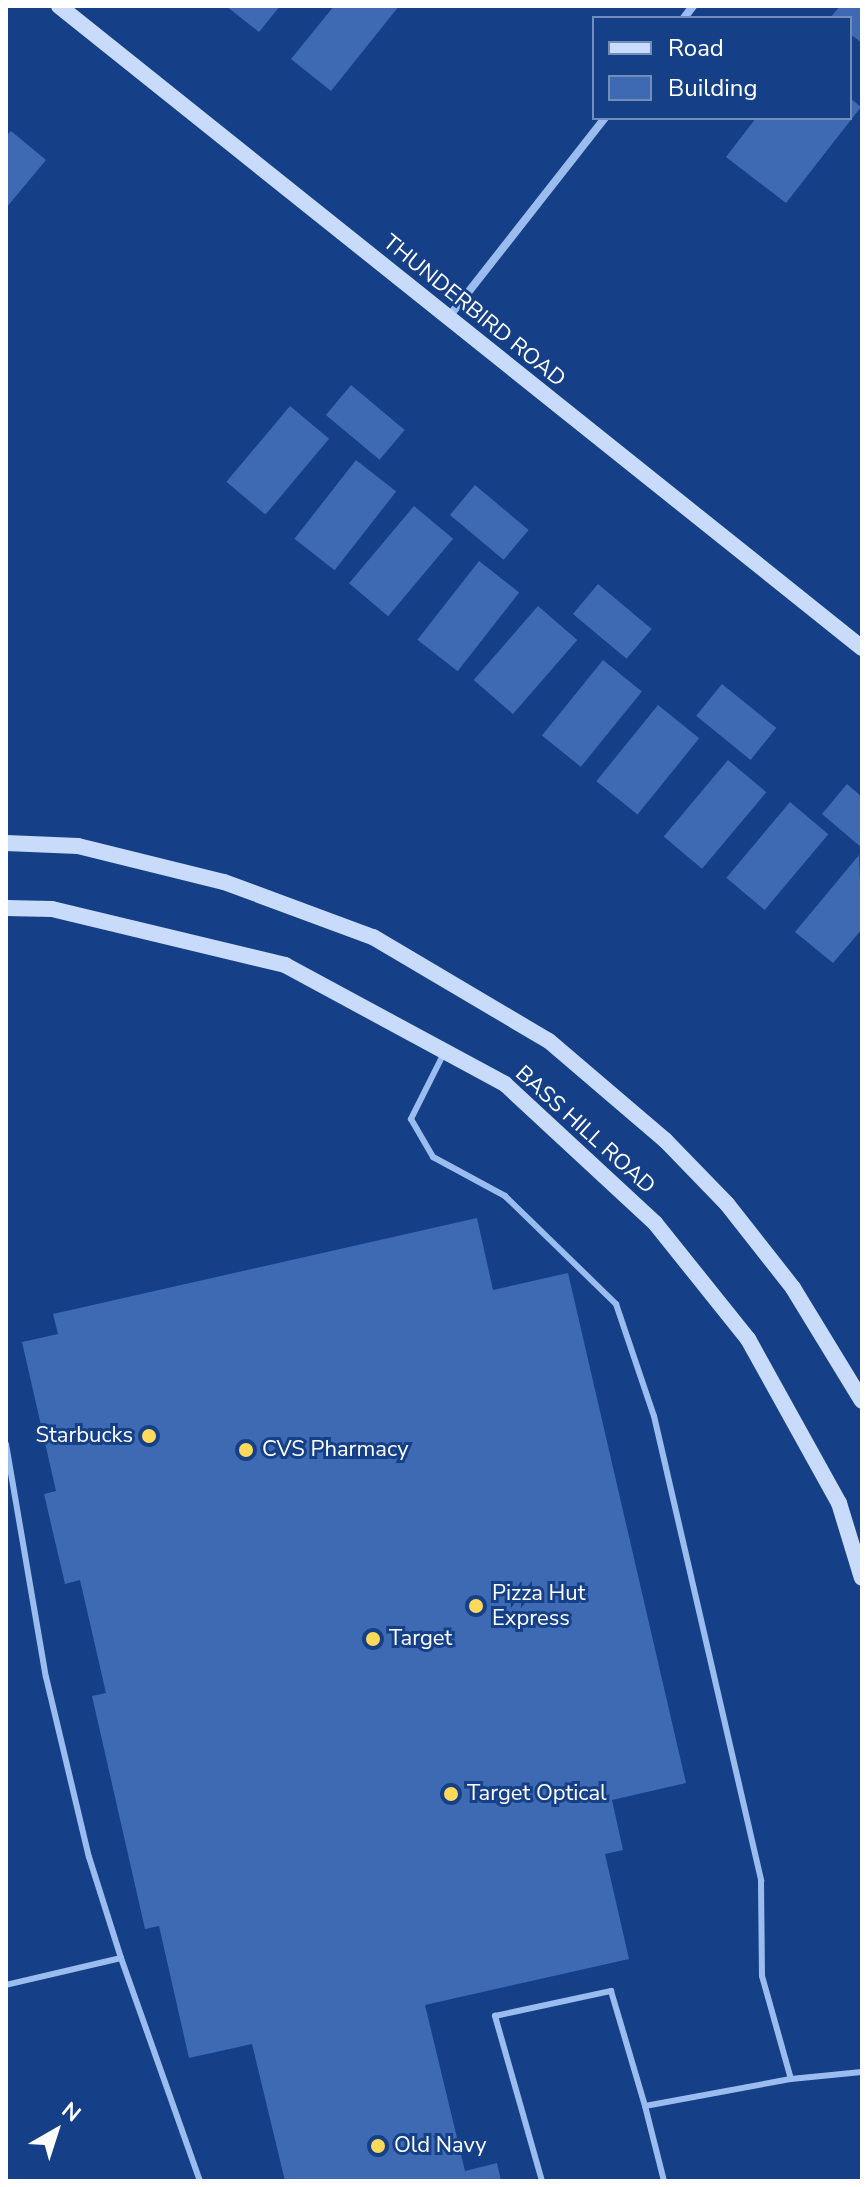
<!DOCTYPE html>
<html>
<head>
<meta charset="utf-8">
<style>
  body { margin:0 }
  #map { position:relative; width:868px; height:2187px; overflow:hidden; background:#154088; font-family:"Nunito Sans",sans-serif }
  div>[style] { position:absolute }
  [style*='--x'] { left:calc(var(--x)*1px); top:calc(var(--y)*1px); width:calc(var(--w)*1px); rotate:calc(var(--a)*1deg) }
  .building>* { inset:0; background:#3d6ab2; transform-origin:0 0 }
  .lane>* { height:6px; margin:-3px; padding:0 3px; transform-origin:3px; border-radius:3px; background:#9bbcef }
  .street>* { height:8px; margin:-4px; padding:0 4px; transform-origin:4px; border-radius:4px; background:#9bbcef }
  .secondary>* { height:16px; margin:-8px; padding:0 8px; transform-origin:8px; border-radius:8px; background:#c8dbfa }
  .dots>* { width:22px; height:22px; translate:-50% -50%; box-sizing:border-box; border:4px solid #154088; border-radius:50% }
  span { translate:-50% -50%; white-space:nowrap; text-align:center; line-height:1.15; -webkit-text-stroke:6px #154088; paint-order:stroke }
  .street-label { font-size:22px; color:#fff }
  .poi-label { font-size:22px; color:#fff }
  .right { translate:-100% -50%; text-align:right }
  .left { translate:0 -50%; text-align:left }
  .frame { position:absolute; inset:0; border:8px solid #fff; pointer-events:none }
  .legend { position:absolute; left:592px; top:16px; width:260px; height:104px; box-sizing:border-box; background:#154088; border:2px solid #738cb8; margin:0; padding:10px 14px; list-style:none; font-size:24px; color:#fff }
  .legend li { display:flex; align-items:center; gap:16px; height:40px }
  .legend b { width:40px; border:2px solid #738cb8 }
  .north { position:absolute; left:16px; top:2091px; width:80px; height:80px; -webkit-text-stroke:6px #154088; paint-order:stroke; rotate:39deg; font-size:22px; font-weight:700; line-height:32px; text-align:center; color:#fff }
  .north::after { content:''; display:block; margin:auto; width:28px; height:36px; background:#fff; clip-path:polygon(50% 0,100% 100%,50% 72%,0 100%) }
</style>
</head>
<body>
<div id="map">
  <div class="building">
    <div style="clip-path:polygon(226px 6px,280px 6px,259px 32px)"></div>
    <div style="clip-path:polygon(334px 6px,399px 6px,331px 91px,291px 59px)"></div>
    <div style="clip-path:polygon(840px 6px,862px 6px,862px 43px,850px 34px,850px 18px,830px 18px)"></div>
    <div style="clip-path:polygon(850px 98px,861px 107px,786px 203px,726px 157px,756px 118px,850px 118px)"></div>
    <div style="clip-path:polygon(11px 131px,46px 160px,6px 208px,6px 136px)"></div>
    <div style="left:351px;top:385px;width:70px;height:39px;rotate:40deg"></div>
    <div style="left:290px;top:406px;width:51px;height:99px;rotate:40deg"></div>
    <div style="left:356px;top:460px;width:51px;height:100px;rotate:38deg"></div>
    <div style="left:475px;top:485px;width:70px;height:39px;rotate:40deg"></div>
    <div style="left:414px;top:506px;width:51px;height:101px;rotate:40deg"></div>
    <div style="left:479px;top:561px;width:51px;height:100px;rotate:38deg"></div>
    <div style="left:598px;top:584px;width:70px;height:39px;rotate:40deg"></div>
    <div style="left:538px;top:606px;width:52px;height:98px;rotate:41deg"></div>
    <div style="left:603px;top:660px;width:50px;height:97px;rotate:39deg"></div>
    <div style="left:722px;top:684px;width:70px;height:41px;rotate:39deg"></div>
    <div style="left:658px;top:705px;width:53px;height:98px;rotate:39deg"></div>
    <div style="left:728px;top:760px;width:50px;height:100px;rotate:40deg"></div>
    <div style="clip-path:polygon(847px 784px,862px 797px,862px 848px,822px 814px)"></div>
    <div style="left:790px;top:802px;width:50px;height:99px;rotate:40deg"></div>
    <div style="clip-path:polygon(859px 855px,862px 929px,833px 963px,795px 932px)"></div>
    <div style="clip-path:polygon(477px 1218px,493px 1290px,568px 1273px,686px 1783px,612px 1800px,623px 1850px,605px 1854px,629px 1959px,425px 2005px,465px 2171px,497px 2163px,501px 2181px,285px 2181px,252px 2044px,189px 2058px,159px 1926px,145px 1929px,92px 1696px,106px 1693px,80px 1580px,65px 1584px,44px 1494px,56px 1491px,22px 1342px,58px 1334px,53px 1314px)"></div>
  </div>
  <div class="lane">
    <div style="--x:444;--y:1053;--w:74;--a:116.6"></div>
    <div style="--x:411;--y:1119;--w:44;--a:59.9"></div>
    <div style="--x:433;--y:1157;--w:82;--a:28.4"></div>
    <div style="--x:505;--y:1196;--w:155;--a:44.2"></div>
    <div style="--x:616;--y:1304;--w:118;--a:71.3"></div>
    <div style="--x:654;--y:1416;--w:477;--a:77"></div>
    <div style="--x:761;--y:1881;--w:95;--a:89.4"></div>
    <div style="--x:762;--y:1976;--w:107;--a:74.3"></div>
    <div style="--x:6;--y:1444;--w:236;--a:80.3"></div>
    <div style="--x:46;--y:1677;--w:185;--a:76.6"></div>
    <div style="--x:89;--y:1857;--w:106;--a:72.4"></div>
    <div style="--x:121;--y:1958;--w:118;--a:166.8"></div>
    <div style="--x:121;--y:1958;--w:237;--a:70.5"></div>
    <div style="--x:542;--y:2181;--w:172;--a:-105.9"></div>
    <div style="--x:495;--y:2016;--w:119;--a:-12.2"></div>
    <div style="--x:611;--y:1991;--w:120;--a:73.5"></div>
    <div style="--x:664;--y:2181;--w:77;--a:-104.2"></div>
    <div style="--x:645;--y:2106;--w:148;--a:-10.5"></div>
    <div style="--x:791;--y:2079;--w:71;--a:-5.6"></div>
  </div>
  <div class="street">
    <div style="--x:684;--y:18;--w:15;--a:-53"></div>
    <div style="--x:448;--y:318;--w:254;--a:-51.9"></div>
  </div>
  <div class="secondary">
    <div style="--x:59;--y:6;--w:1028;--a:38.64"></div>
    <div style="--x:6;--y:843;--w:72;--a:2.4"></div>
    <div style="--x:78;--y:846;--w:150;--a:13.9"></div>
    <div style="--x:224;--y:882;--w:159;--a:20.3"></div>
    <div style="--x:373;--y:937;--w:204;--a:30.6"></div>
    <div style="--x:549;--y:1041;--w:153;--a:40.5"></div>
    <div style="--x:665;--y:1140;--w:89;--a:45.9"></div>
    <div style="--x:727;--y:1204;--w:107;--a:51.8"></div>
    <div style="--x:793;--y:1288;--w:132;--a:58.6"></div>
    <div style="--x:6;--y:908;--w:46;--a:1.2"></div>
    <div style="--x:52;--y:909;--w:240;--a:13.5"></div>
    <div style="--x:285;--y:965;--w:250;--a:28.4"></div>
    <div style="--x:505;--y:1084;--w:205;--a:42.8"></div>
    <div style="--x:655;--y:1223;--w:149;--a:51.3"></div>
    <div style="--x:748;--y:1339;--w:188;--a:61"></div>
    <div style="--x:839;--y:1503;--w:78;--a:73"></div>
  </div>
  <div class="dots">
    <div style="left:149px;top:1436px;background:#ffd959"></div>
    <div style="left:246px;top:1450px;background:#ffd959"></div>
    <div style="left:476px;top:1606px;background:#ffd959"></div>
    <div style="left:373px;top:1639px;background:#ffd959"></div>
    <div style="left:451px;top:1794px;background:#ffd959"></div>
    <div style="left:378px;top:2146px;background:#ffd959"></div>
  </div>
  <div class="street-label">
    <span style="left:474px;top:311px;rotate:39deg">THUNDERBIRD ROAD</span>
    <span style="left:585px;top:1130px;rotate:42deg">BASS HILL ROAD</span>
  </div>
  <div class="poi-label">
    <span class="right" style="left:133px;top:1436px">Starbucks</span>
    <span class="left" style="left:262px;top:1450px">CVS Pharmacy</span>
    <span class="left" style="left:492px;top:1606px">Pizza Hut<br>Express</span>
    <span class="left" style="left:389px;top:1639px">Target</span>
    <span class="left" style="left:467px;top:1794px">Target Optical</span>
    <span class="left" style="left:394px;top:2146px">Old Navy</span>
  </div>
  <div class="frame"></div>
  <ul class="legend">
  <li><b style="height:10px;background:#c8dbfa"></b>Road</li>
  <li><b style="height:22px;background:#3d6ab2"></b>Building</li>
  </ul>
  <div class="north">N</div>
</div>
</body>
</html>
